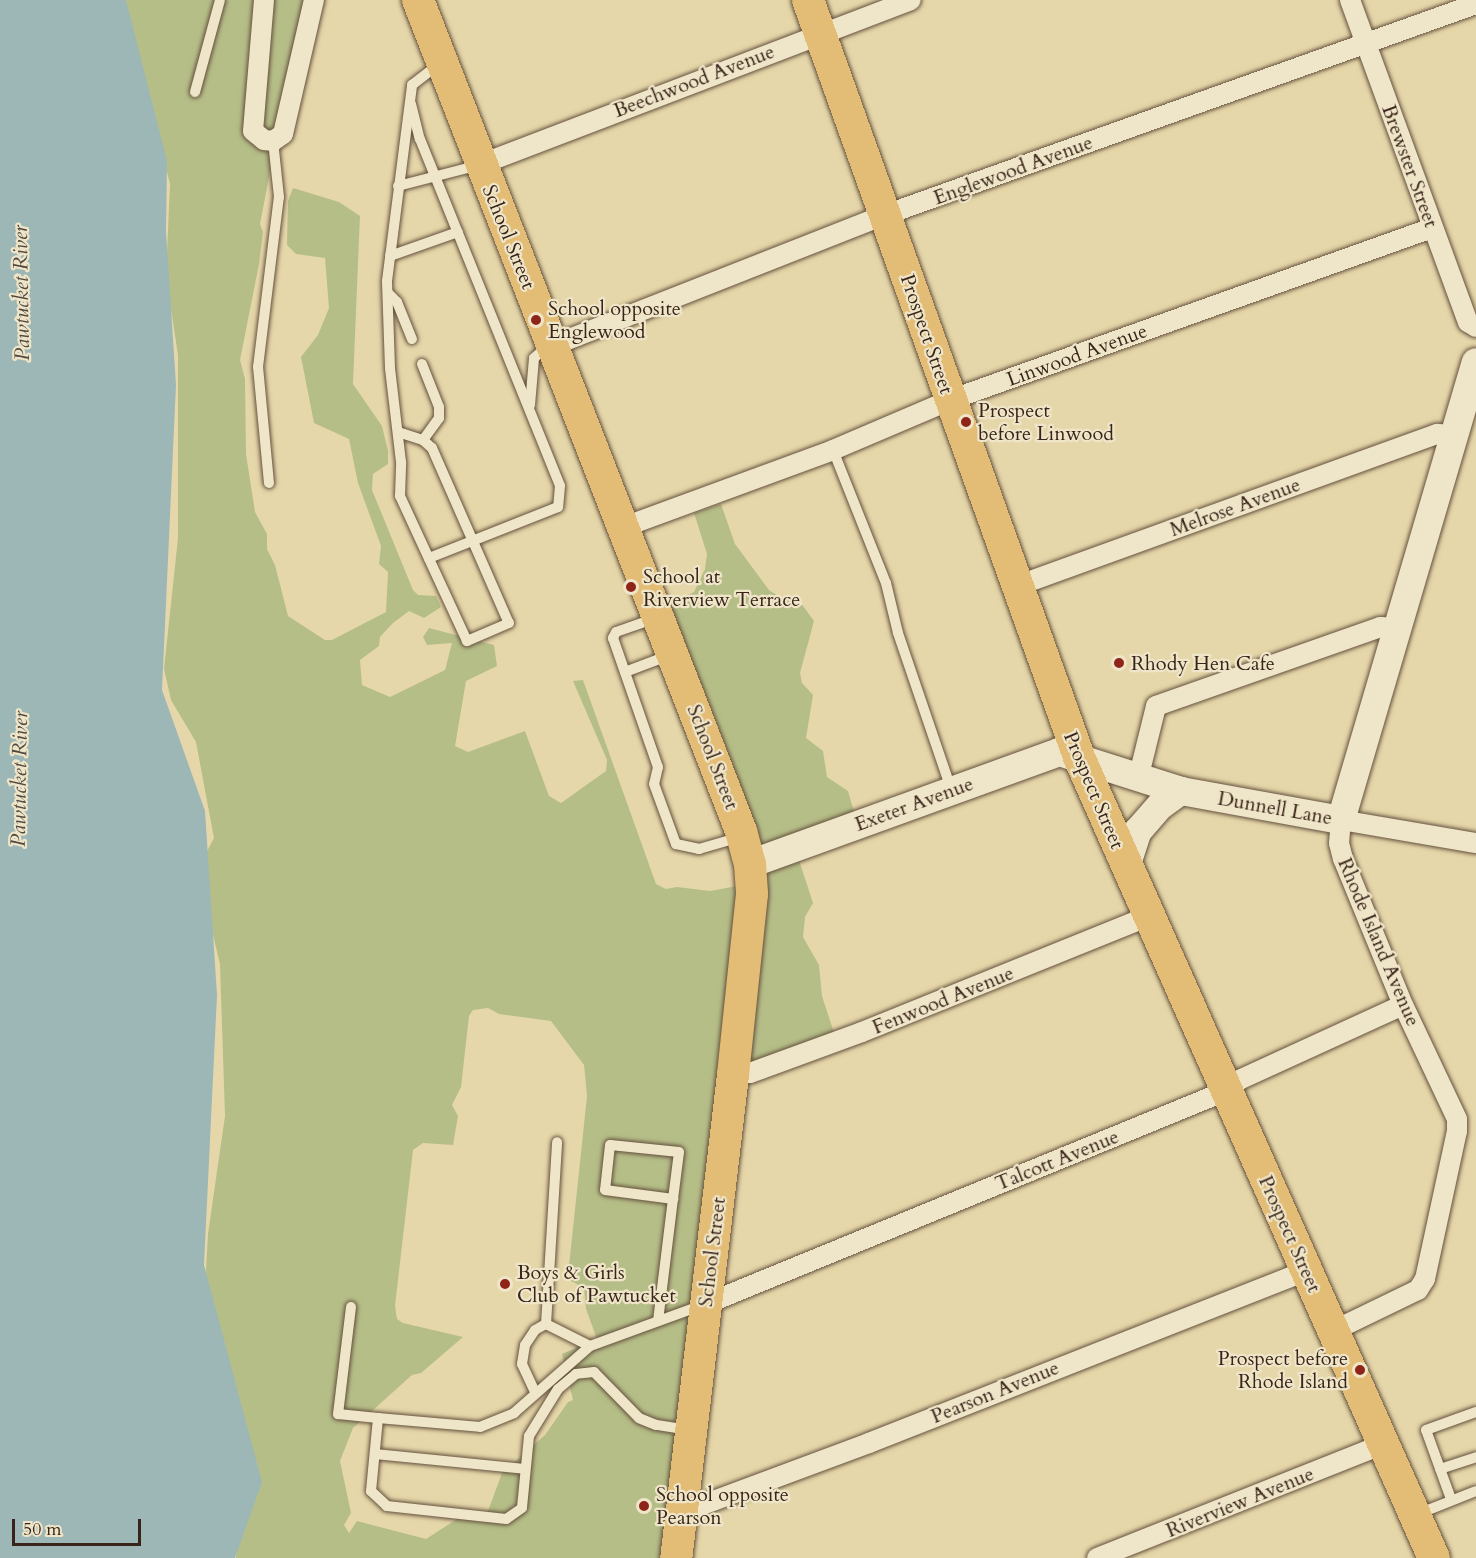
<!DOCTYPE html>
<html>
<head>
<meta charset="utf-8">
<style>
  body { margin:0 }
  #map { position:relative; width:1476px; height:1558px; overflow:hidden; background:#e6d7aa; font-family:Cardo,serif }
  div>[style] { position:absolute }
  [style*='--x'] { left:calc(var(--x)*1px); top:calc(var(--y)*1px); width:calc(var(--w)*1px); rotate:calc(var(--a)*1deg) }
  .green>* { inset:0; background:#b6be88 }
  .water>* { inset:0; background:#9cb7b5 }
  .roads { filter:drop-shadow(0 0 2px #64513d) drop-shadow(0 0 2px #64513d) }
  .lane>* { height:10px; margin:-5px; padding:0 5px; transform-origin:5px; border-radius:5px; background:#efe5c8 }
  .street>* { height:20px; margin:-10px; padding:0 10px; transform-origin:10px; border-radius:10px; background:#efe5c8 }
  .secondary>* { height:28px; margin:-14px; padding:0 14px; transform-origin:14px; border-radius:14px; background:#efe5c8 }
  .primary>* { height:32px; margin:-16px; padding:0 16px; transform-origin:16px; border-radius:16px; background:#e3bc75 }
  .dots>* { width:16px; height:16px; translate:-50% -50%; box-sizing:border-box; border:3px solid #efe5c8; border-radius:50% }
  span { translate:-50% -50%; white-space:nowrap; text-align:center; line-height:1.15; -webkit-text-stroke:4.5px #efe5c8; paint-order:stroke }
  .street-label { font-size:20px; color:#382419 }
  .poi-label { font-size:20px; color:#382419 }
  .left { translate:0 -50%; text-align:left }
  .right { translate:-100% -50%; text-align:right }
  .water-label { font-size:21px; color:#514940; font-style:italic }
  .scale { position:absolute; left:12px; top:1519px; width:129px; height:27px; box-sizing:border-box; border:3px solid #382419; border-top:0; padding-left:8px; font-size:18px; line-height:21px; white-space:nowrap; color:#382419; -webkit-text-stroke:4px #efe5c8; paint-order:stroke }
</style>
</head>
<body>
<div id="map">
  <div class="green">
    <div style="clip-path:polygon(evenodd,123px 0,311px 0,275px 146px,260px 224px,263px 232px,259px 264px,240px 360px,245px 379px,246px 454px,255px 512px,267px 534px,267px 549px,275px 565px,288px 616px,325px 640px,332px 640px,386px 612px,388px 572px,379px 564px,381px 546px,358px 483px,349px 439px,314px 423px,301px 357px,318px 335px,329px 308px,325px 258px,296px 254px,287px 245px,288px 201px,293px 188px,339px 202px,360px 216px,353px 384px,382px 426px,388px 451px,388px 464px,373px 474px,372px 490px,413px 590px,418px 595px,436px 596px,441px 607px,424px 618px,409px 611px,393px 623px,380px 637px,379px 646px,360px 660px,362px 685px,390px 697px,445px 670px,452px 643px,427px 645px,423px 637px,429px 628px,494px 645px,497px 666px,466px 681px,455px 746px,468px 752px,525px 731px,549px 796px,561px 803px,606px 771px,607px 760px,573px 681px,583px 680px,656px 884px,666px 889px,677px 887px,710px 891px,748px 884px,653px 611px,694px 592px,705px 569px,707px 554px,694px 513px,721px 504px,735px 544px,769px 590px,781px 598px,798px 599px,814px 621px,800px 673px,802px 683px,813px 695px,806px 738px,823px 751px,827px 777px,848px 791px,859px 829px,798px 857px,813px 903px,805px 917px,803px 937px,819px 965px,822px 996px,839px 1048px,743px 1086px,675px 1558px,236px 1558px,240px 1509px,205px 1288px,208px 1234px,225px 1116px,220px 964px,212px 931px,205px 855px,214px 838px,196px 742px,171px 700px,164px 669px,178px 538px,178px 355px,166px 276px,170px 184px,123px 0,488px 1008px,499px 1014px,551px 1021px,584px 1065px,587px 1096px,569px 1266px,571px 1281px,584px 1288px,586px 1309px,597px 1339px,562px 1354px,573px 1400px,568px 1402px,545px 1435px,502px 1473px,484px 1522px,457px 1519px,426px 1539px,357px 1521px,349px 1533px,344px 1525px,351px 1513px,340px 1461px,353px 1428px,412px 1375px,421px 1373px,463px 1337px,403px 1323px,397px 1319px,395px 1306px,413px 1150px,423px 1143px,453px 1145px,458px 1116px,452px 1105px,461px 1087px,469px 1016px,473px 1010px,488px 1008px)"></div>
  </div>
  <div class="water">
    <div style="clip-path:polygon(0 0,126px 0,167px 161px,166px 231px,176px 385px,162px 690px,205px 811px,217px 995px,204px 1265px,262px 1482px,235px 1558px,0 1558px)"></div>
  </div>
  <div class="roads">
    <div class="lane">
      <div style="--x:195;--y:92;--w:95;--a:-74.8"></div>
      <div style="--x:411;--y:104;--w:36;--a:76"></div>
      <div style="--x:420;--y:139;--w:374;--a:68"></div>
      <div style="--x:560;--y:486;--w:21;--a:95"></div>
      <div style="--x:558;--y:507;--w:139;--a:158.4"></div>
      <div style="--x:398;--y:186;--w:84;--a:-14.5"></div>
      <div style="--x:390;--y:256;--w:72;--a:-19.4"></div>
      <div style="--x:388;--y:293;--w:13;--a:45"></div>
      <div style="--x:397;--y:302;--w:40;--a:68"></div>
      <div style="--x:422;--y:364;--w:46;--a:68.4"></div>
      <div style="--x:439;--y:407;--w:11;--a:90"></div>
      <div style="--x:439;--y:418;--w:27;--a:126"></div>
      <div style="--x:530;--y:405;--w:47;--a:-85.1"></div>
      <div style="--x:534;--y:358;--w:18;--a:-41"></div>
      <div style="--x:398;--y:432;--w:26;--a:18"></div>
      <div style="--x:423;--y:440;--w:12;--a:42"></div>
      <div style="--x:432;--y:448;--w:191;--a:66.3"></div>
      <div style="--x:509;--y:623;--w:46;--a:156.8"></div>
      <div style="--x:467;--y:641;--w:160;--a:-114.8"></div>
      <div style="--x:400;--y:496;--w:34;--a:-88"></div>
      <div style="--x:401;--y:462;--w:95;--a:-96.7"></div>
      <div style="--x:390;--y:368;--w:87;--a:-92"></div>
      <div style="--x:387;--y:281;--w:198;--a:-82.7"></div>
      <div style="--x:412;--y:85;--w:34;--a:-38"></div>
      <div style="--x:833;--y:450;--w:143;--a:68.3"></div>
      <div style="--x:886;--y:583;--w:51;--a:76.5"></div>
      <div style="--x:898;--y:633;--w:165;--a:71.2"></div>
      <div style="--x:269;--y:483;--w:117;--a:-95.4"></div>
      <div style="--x:258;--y:367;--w:171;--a:-83"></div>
      <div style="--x:279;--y:197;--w:56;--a:-96.1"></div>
      <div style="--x:656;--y:618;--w:42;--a:160.7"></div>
      <div style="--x:616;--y:632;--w:7;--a:117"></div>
      <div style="--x:613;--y:638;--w:137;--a:70.8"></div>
      <div style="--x:658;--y:767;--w:17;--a:103"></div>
      <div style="--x:654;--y:784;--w:64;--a:69.9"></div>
      <div style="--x:676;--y:844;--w:24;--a:12"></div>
      <div style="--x:699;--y:849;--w:43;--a:-16.3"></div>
      <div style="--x:625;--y:672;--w:48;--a:-20.7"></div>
      <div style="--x:351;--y:1307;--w:108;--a:96.9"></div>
      <div style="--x:338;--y:1414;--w:40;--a:5.7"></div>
      <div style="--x:658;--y:1321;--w:123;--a:-83"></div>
      <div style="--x:673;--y:1199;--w:47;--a:-82.7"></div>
      <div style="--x:679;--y:1152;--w:69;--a:-174.2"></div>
      <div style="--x:610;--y:1145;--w:45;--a:96.3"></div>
      <div style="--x:605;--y:1190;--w:69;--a:7.5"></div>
      <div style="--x:546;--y:1324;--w:182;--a:-86.5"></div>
      <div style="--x:546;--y:1324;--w:49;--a:26.6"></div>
      <div style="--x:535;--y:1392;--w:31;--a:-115"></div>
      <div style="--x:522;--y:1364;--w:19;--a:-81"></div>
      <div style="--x:525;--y:1345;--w:18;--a:-56"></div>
      <div style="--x:535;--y:1330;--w:13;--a:-29"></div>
      <div style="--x:689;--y:1430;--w:33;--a:-171"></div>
      <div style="--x:656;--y:1425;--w:18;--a:-158"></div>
      <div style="--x:639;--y:1418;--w:64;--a:-134.4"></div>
      <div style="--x:594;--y:1372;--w:18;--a:174"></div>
      <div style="--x:576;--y:1374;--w:23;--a:140"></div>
      <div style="--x:558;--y:1389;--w:55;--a:121.7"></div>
      <div style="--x:529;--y:1436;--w:72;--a:95.6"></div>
      <div style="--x:522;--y:1508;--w:19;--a:145"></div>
      <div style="--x:506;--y:1519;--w:120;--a:-173.8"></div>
      <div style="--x:387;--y:1506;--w:22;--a:-137"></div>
      <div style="--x:371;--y:1491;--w:73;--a:-84.5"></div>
      <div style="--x:378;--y:1418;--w:102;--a:5"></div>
      <div style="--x:480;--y:1427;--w:37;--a:-22"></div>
      <div style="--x:514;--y:1413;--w:101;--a:-41.4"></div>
      <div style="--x:590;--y:1346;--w:117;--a:-20"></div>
      <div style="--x:375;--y:1454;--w:150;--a:5.7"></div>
      <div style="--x:1440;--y:1469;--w:38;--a:-18"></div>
      <div style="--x:1451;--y:1499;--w:73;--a:-109.9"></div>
      <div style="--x:1426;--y:1430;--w:53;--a:-19.8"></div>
      <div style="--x:1418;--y:1514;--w:62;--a:-21.6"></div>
    </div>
    <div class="street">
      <div style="--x:264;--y:0;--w:131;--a:94.8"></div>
      <div style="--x:253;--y:131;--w:14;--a:39"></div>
      <div style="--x:264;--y:140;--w:9;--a:6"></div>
      <div style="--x:273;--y:141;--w:12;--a:-35"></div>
      <div style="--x:283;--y:134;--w:138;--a:-77"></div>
      <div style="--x:1350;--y:0;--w:343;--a:69.9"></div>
      <div style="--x:1468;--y:322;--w:9;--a:32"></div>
      <div style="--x:479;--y:165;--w:462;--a:-20.9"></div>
      <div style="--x:552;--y:342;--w:15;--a:-8"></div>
      <div style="--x:567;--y:340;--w:342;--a:-21.5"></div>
      <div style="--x:885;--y:215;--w:628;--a:-19.65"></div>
      <div style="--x:624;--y:527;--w:223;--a:-20.2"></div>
      <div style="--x:833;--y:450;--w:127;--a:-23.1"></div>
      <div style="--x:950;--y:400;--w:512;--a:-19.64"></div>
      <div style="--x:1014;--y:587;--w:450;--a:-19.9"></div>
      <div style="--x:1437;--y:434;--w:20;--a:3"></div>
      <div style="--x:1138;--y:779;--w:75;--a:-76.1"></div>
      <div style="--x:1156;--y:706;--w:238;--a:-19.4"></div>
      <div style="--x:1380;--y:627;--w:19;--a:3"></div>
      <div style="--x:733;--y:1075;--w:17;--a:-7"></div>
      <div style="--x:750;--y:1073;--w:119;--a:-20.1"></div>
      <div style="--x:862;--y:1032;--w:310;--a:-22"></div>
      <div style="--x:706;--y:1304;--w:546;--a:-22.29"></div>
      <div style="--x:1211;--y:1097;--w:33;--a:-31"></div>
      <div style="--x:1239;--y:1080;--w:180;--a:-24.6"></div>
      <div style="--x:1333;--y:1331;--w:94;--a:-25.8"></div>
      <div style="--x:1418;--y:1290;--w:13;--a:-58"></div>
      <div style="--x:1425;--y:1279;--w:151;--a:-77.8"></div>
      <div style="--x:1457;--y:1131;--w:12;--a:-90"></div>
      <div style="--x:1457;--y:1119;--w:126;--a:-115.3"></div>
      <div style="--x:1403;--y:1005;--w:158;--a:-112.3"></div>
      <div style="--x:1343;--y:859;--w:16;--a:-104"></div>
      <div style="--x:1339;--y:843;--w:23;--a:-85"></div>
      <div style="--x:1341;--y:820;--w:137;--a:9.7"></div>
      <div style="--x:682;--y:1508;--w:15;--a:-4"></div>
      <div style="--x:697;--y:1507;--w:184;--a:-20.4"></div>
      <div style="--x:869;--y:1443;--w:470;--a:-21.5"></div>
      <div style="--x:1097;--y:1558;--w:308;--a:-21.7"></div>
    </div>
    <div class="secondary">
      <div style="--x:750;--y:864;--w:329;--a:-19.9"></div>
      <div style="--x:1059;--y:752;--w:128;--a:17.7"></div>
      <div style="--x:1181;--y:791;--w:163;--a:10.3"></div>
      <div style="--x:1341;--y:820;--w:477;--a:-73.6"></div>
      <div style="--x:1126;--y:867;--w:38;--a:-72"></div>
      <div style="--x:1138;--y:831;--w:33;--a:-49"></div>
      <div style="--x:1160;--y:806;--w:26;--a:-36"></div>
    </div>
    <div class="primary">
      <div style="--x:418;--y:0;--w:892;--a:68.76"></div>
      <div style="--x:741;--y:831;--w:34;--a:75"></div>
      <div style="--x:750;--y:864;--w:30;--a:86"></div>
      <div style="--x:752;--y:894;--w:182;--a:96"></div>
      <div style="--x:733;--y:1075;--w:486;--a:96.7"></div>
      <div style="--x:808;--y:0;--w:804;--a:70.3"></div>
      <div style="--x:1079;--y:757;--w:876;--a:66.1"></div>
    </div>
  </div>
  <div class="dots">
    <div style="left:536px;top:320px;background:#8f2418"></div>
    <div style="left:966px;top:422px;background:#8f2418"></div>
    <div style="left:631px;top:587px;background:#8f2418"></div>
    <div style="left:1119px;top:663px;background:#8f2418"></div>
    <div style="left:505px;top:1284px;background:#8f2418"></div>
    <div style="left:1360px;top:1370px;background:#8f2418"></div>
    <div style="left:644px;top:1506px;background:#8f2418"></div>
  </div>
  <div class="street-label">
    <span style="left:694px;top:81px;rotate:-21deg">Beechwood Avenue</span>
    <span style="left:1410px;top:166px;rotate:70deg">Brewster Street</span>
    <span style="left:1013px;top:170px;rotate:-20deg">Englewood Avenue</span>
    <span style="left:509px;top:237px;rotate:68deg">School Street</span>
    <span style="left:927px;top:334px;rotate:71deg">Prospect Street</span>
    <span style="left:1077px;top:355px;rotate:-20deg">Linwood Avenue</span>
    <span style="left:1235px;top:507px;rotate:-20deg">Melrose Avenue</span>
    <span style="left:713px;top:757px;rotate:69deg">School Street</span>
    <span style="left:1094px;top:790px;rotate:67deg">Prospect Street</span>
    <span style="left:914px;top:804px;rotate:-20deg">Exeter Avenue</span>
    <span style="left:1275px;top:808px;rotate:10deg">Dunnell Lane</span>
    <span style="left:1379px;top:942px;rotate:67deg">Rhode Island Avenue</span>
    <span style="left:943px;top:1000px;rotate:-22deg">Fenwood Avenue</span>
    <span style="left:1057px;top:1160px;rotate:-22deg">Talcott Avenue</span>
    <span style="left:1290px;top:1234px;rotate:66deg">Prospect Street</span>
    <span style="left:712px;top:1252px;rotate:-83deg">School Street</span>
    <span style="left:995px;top:1392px;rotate:-22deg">Pearson Avenue</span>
    <span style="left:1240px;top:1502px;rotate:-22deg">Riverview Avenue</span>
  </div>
  <div class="poi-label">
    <span class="left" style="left:548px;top:320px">School opposite<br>Englewood</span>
    <span class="left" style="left:978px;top:422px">Prospect<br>before Linwood</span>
    <span class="left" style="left:643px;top:588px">School at<br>Riverview Terrace</span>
    <span class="left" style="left:1131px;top:663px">Rhody Hen Cafe</span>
    <span class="left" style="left:517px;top:1284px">Boys &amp; Girls<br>Club of Pawtucket</span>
    <span class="right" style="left:1348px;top:1370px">Prospect before<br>Rhode Island</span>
    <span class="left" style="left:656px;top:1506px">School opposite<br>Pearson</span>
  </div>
  <div class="water-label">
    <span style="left:22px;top:293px;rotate:-91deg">Pawtucket River</span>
    <span style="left:20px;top:779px;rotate:-89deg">Pawtucket River</span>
  </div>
  <div class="scale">50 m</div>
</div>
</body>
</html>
